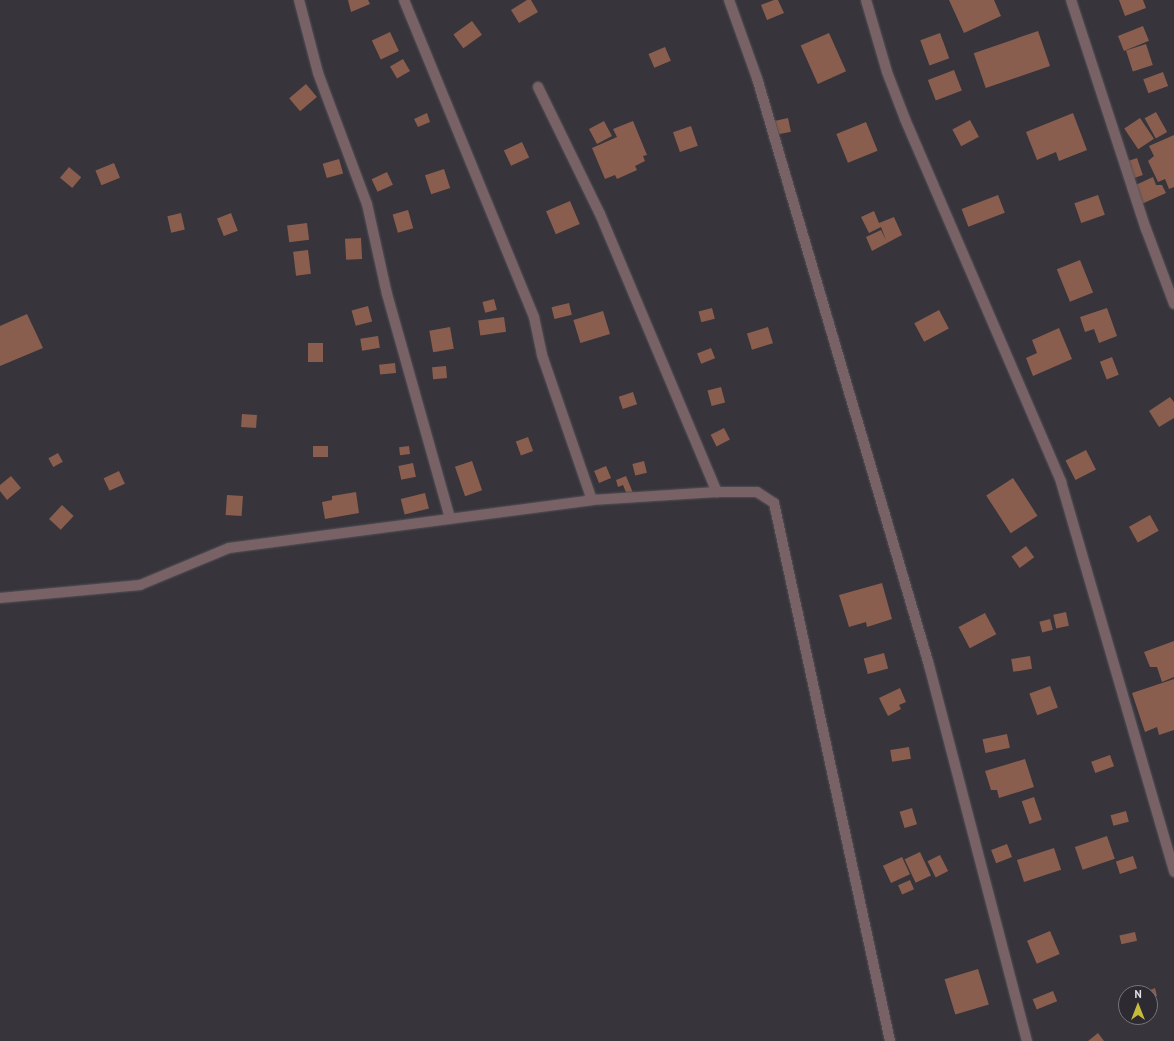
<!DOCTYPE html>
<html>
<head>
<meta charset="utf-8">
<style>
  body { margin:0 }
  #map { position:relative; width:1174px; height:1041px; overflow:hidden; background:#37343b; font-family:"PT Sans",sans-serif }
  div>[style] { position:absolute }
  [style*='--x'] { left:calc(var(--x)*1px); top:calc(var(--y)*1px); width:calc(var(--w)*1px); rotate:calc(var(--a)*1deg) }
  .building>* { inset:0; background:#8a5e4e; transform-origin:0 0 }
  .roads { filter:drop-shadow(0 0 1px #535056) drop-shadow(0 0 1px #535056) }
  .minor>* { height:10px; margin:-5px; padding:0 5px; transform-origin:5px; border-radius:5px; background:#786266 }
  span { translate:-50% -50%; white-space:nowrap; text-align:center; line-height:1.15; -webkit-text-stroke:3px #2d2a31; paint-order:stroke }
  .north { position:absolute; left:1118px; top:985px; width:40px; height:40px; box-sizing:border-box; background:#2d2a31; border:1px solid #767379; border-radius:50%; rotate:0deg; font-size:11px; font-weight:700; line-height:16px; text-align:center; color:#e3e1e6 }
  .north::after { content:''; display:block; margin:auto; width:14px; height:18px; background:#c7bb3b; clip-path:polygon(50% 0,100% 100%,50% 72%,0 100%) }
</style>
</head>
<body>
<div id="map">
  <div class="building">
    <div style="clip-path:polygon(348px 0,368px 0,370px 4px,351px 12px)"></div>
    <div style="clip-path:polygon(527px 0,531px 0,538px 12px,519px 23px,511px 10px)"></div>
    <div style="clip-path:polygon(774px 0,778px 0,784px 13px,767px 20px,761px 5px)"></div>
    <div style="clip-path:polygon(949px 0,994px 0,1001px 16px,964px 33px)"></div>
    <div style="clip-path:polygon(1119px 0,1143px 0,1146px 8px,1125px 16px)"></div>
    <div style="left:472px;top:21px;width:17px;height:23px;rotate:54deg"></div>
    <div style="left:1143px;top:26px;width:16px;height:27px;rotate:68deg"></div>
    <div style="left:1038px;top:31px;width:37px;height:68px;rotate:71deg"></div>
    <div style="left:390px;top:32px;width:21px;height:20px;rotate:65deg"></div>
    <div style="left:829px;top:33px;width:42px;height:31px;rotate:66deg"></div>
    <div style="left:940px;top:33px;width:27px;height:21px;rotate:70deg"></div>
    <div style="left:1146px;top:44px;width:22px;height:21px;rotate:72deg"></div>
    <div style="left:665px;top:47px;width:15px;height:18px;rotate:67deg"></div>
    <div style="left:403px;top:59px;width:14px;height:15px;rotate:60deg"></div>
    <div style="left:954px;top:70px;width:22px;height:28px;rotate:69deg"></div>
    <div style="left:1163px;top:72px;width:15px;height:21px;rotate:70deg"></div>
    <div style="left:306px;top:84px;width:17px;height:22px;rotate:50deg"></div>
    <div style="left:1156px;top:112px;width:23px;height:13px;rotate:61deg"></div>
    <div style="clip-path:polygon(427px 113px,430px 122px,418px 127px,414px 119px)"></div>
    <div style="clip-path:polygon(1073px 113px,1087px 150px,1059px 161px,1056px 152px,1037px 160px,1026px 132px)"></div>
    <div style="left:788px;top:118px;width:14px;height:14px;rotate:78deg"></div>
    <div style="left:1140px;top:118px;width:25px;height:19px;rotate:56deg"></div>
    <div style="left:970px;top:120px;width:19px;height:20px;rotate:62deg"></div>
    <div style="left:604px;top:121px;width:17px;height:17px;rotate:62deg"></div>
    <div style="clip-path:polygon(633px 121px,647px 155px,643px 156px,645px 161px,635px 166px,637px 170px,617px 179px,615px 175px,605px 179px,592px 148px,617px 137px,613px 129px)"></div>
    <div style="left:866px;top:122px;width:31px;height:32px;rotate:68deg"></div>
    <div style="left:691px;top:126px;width:21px;height:19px;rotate:71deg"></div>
    <div style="clip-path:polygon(1174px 135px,1174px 187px,1169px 189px,1165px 179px,1158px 182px,1148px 161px,1154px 156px,1149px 146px)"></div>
    <div style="left:522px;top:142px;width:17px;height:20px;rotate:65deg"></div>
    <div style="left:1137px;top:158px;width:18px;height:18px;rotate:71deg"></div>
    <div style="left:339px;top:159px;width:15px;height:17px;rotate:74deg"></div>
    <div style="left:114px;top:163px;width:16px;height:20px;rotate:68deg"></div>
    <div style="left:69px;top:167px;width:16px;height:14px;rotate:40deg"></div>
    <div style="left:444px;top:169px;width:20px;height:20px;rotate:72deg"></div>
    <div style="left:387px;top:172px;width:14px;height:17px;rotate:65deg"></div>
    <div style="clip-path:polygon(1153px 177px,1156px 185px,1162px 185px,1166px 193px,1135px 207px,1127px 189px)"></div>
    <div style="left:998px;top:195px;width:19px;height:39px;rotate:69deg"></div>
    <div style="left:1098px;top:195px;width:21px;height:25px;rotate:71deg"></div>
    <div style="left:570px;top:201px;width:25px;height:26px;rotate:67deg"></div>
    <div style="left:408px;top:210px;width:19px;height:16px;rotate:74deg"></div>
    <div style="clip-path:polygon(874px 211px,879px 223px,894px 217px,902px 235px,872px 251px,866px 237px,881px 230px,886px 240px,881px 227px,869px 233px,861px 217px)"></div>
    <div style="left:181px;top:213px;width:17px;height:14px;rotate:77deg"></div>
    <div style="left:231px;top:213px;width:19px;height:15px;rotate:69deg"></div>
    <div style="left:307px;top:223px;width:17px;height:20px;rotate:83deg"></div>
    <div style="left:361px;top:238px;width:21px;height:16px;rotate:87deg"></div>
    <div style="left:308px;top:250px;width:24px;height:15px;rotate:83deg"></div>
    <div style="left:1080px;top:260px;width:35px;height:25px;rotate:68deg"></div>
    <div style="left:494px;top:299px;width:11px;height:12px;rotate:75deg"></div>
    <div style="left:569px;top:303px;width:12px;height:18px;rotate:76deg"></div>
    <div style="left:368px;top:306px;width:16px;height:17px;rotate:75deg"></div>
    <div style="left:712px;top:308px;width:11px;height:14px;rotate:75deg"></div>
    <div style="clip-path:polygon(1107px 308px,1117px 336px,1099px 343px,1094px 329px,1085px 332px,1080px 317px)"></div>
    <div style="left:939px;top:310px;width:21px;height:28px;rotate:62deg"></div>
    <div style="left:603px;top:311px;width:24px;height:31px;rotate:73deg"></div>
    <div style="clip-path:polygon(27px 314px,43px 348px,0 366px,0 326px)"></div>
    <div style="left:504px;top:317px;width:15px;height:26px;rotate:82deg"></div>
    <div style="left:450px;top:327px;width:22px;height:21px;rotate:80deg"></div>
    <div style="left:768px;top:327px;width:17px;height:22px;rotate:73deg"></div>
    <div style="clip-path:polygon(1059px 328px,1072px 359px,1033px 376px,1026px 358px,1037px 353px,1032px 340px)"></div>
    <div style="left:378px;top:336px;width:12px;height:18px;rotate:81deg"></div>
    <div style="left:308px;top:343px;width:15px;height:19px"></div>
    <div style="left:711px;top:348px;width:11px;height:15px;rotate:68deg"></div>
    <div style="left:1112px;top:357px;width:19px;height:13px;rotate:69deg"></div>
    <div style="left:395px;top:363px;width:10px;height:16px;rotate:84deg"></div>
    <div style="left:446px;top:366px;width:12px;height:14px;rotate:85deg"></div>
    <div style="left:721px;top:387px;width:16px;height:14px;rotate:75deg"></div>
    <div style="left:633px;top:392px;width:13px;height:15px;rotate:72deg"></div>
    <div style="clip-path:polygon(1170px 397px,1174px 402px,1174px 418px,1159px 427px,1149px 411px)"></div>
    <div style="left:242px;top:414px;width:15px;height:13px;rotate:4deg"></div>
    <div style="left:724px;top:428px;width:13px;height:15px;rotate:63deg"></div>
    <div style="left:528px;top:437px;width:15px;height:13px;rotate:70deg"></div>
    <div style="left:328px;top:446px;width:11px;height:15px;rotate:90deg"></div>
    <div style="left:409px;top:446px;width:8px;height:10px;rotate:83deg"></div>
    <div style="left:1086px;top:450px;width:22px;height:23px;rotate:63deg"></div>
    <div style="left:58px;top:453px;width:10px;height:11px;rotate:61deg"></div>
    <div style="left:472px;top:461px;width:31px;height:18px;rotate:71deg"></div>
    <div style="left:644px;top:461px;width:12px;height:12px;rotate:76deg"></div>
    <div style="left:413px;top:463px;width:14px;height:15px;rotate:78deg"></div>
    <div style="left:606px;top:466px;width:13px;height:13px;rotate:67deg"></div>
    <div style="left:119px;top:471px;width:14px;height:17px;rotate:65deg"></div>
    <div style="clip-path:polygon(11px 476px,21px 488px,7px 500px,0 491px,0 485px)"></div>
    <div style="clip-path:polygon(626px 476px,636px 500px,630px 502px,623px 485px,618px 487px,616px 480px)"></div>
    <div style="left:1013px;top:478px;width:45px;height:32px;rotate:57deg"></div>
    <div style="clip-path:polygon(356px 492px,359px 513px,325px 519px,322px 502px,332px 500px,332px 496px)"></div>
    <div style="left:425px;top:493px;width:16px;height:25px;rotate:76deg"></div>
    <div style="left:227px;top:495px;width:16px;height:20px;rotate:4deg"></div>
    <div style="left:62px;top:505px;width:16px;height:19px;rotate:43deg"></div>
    <div style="left:1150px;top:515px;width:18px;height:24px;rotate:61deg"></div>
    <div style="left:1026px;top:546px;width:14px;height:18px;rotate:54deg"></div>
    <div style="clip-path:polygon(882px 583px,892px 619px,867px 627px,866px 622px,849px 627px,839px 595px)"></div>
    <div style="left:1066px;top:612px;width:14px;height:13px;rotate:78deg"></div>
    <div style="left:985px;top:613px;width:24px;height:30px;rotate:62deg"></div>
    <div style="left:1050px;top:619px;width:11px;height:11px;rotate:75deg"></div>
    <div style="clip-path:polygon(1174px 641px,1174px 677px,1162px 682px,1157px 667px,1150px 667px,1144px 652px)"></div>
    <div style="left:884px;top:653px;width:16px;height:21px;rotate:75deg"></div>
    <div style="left:1030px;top:656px;width:13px;height:19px;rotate:81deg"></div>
    <div style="clip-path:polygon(1174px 679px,1174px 730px,1159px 735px,1157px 727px,1145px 732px,1132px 693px)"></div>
    <div style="left:1050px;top:686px;width:23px;height:22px;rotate:70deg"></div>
    <div style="clip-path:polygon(900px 688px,906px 702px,899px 705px,901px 709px,888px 716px,879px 698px)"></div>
    <div style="left:1007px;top:734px;width:14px;height:25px;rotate:78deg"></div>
    <div style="left:909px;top:747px;width:12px;height:19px;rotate:81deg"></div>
    <div style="left:1110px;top:755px;width:12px;height:20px;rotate:70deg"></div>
    <div style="clip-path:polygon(1025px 759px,1034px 787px,999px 798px,997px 790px,991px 790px,985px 771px)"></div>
    <div style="left:1034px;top:797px;width:24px;height:13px;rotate:71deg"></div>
    <div style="left:912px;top:808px;width:17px;height:13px;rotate:73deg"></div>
    <div style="left:1126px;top:811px;width:11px;height:16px;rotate:75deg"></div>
    <div style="left:1107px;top:836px;width:24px;height:34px;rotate:71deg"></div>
    <div style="left:1007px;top:844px;width:14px;height:17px;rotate:69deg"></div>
    <div style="left:1054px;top:848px;width:23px;height:39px;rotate:72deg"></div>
    <div style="left:920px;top:852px;width:26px;height:17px;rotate:65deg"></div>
    <div style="left:940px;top:855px;width:18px;height:14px;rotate:63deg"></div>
    <div style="left:1133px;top:856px;width:13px;height:18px;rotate:72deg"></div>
    <div style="left:902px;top:857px;width:19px;height:21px;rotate:65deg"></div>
    <div style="left:910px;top:880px;width:10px;height:13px;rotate:66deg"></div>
    <div style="left:1050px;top:931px;width:25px;height:25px;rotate:67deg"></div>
    <div style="left:1135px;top:932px;width:9px;height:16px;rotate:77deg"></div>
    <div style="left:978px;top:969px;width:37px;height:35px;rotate:73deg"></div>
    <div style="clip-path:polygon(1155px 988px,1157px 996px,1150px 998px,1150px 993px,1143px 993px)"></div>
    <div style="left:1053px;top:991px;width:11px;height:22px;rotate:68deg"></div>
    <div style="clip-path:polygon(1098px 1033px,1104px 1041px,1088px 1041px)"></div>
  </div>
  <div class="roads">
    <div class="minor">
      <div style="--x:299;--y:0;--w:75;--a:75.4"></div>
      <div style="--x:318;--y:73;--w:140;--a:69.5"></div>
      <div style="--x:367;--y:204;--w:92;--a:77.5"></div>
      <div style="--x:387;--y:294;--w:233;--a:74.3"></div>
      <div style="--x:404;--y:0;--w:343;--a:67.7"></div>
      <div style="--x:534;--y:317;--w:39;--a:78"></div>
      <div style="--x:542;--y:355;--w:153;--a:71"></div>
      <div style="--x:729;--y:0;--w:83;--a:70.3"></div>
      <div style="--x:757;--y:78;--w:612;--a:73.67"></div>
      <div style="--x:929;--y:665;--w:389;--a:75.4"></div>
      <div style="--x:866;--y:0;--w:75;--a:73.7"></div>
      <div style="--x:887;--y:72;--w:50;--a:69"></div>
      <div style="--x:905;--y:119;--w:395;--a:66.7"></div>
      <div style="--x:1061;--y:482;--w:406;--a:73.8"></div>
      <div style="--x:1071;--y:0;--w:241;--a:71.9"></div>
      <div style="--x:1146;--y:229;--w:80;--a:69.5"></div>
      <div style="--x:538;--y:87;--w:141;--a:64"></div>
      <div style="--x:600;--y:214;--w:302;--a:67.2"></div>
      <div style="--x:0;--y:598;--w:141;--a:-5.3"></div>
      <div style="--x:140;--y:585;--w:96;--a:-22.6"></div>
      <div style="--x:229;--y:548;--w:366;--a:-7.5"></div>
      <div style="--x:592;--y:500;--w:125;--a:-3.7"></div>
      <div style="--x:717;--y:492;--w:40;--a:0"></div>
      <div style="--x:757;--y:492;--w:20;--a:33"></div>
      <div style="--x:774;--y:503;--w:550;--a:77.83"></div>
    </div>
  </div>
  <div class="north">N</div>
</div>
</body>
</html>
